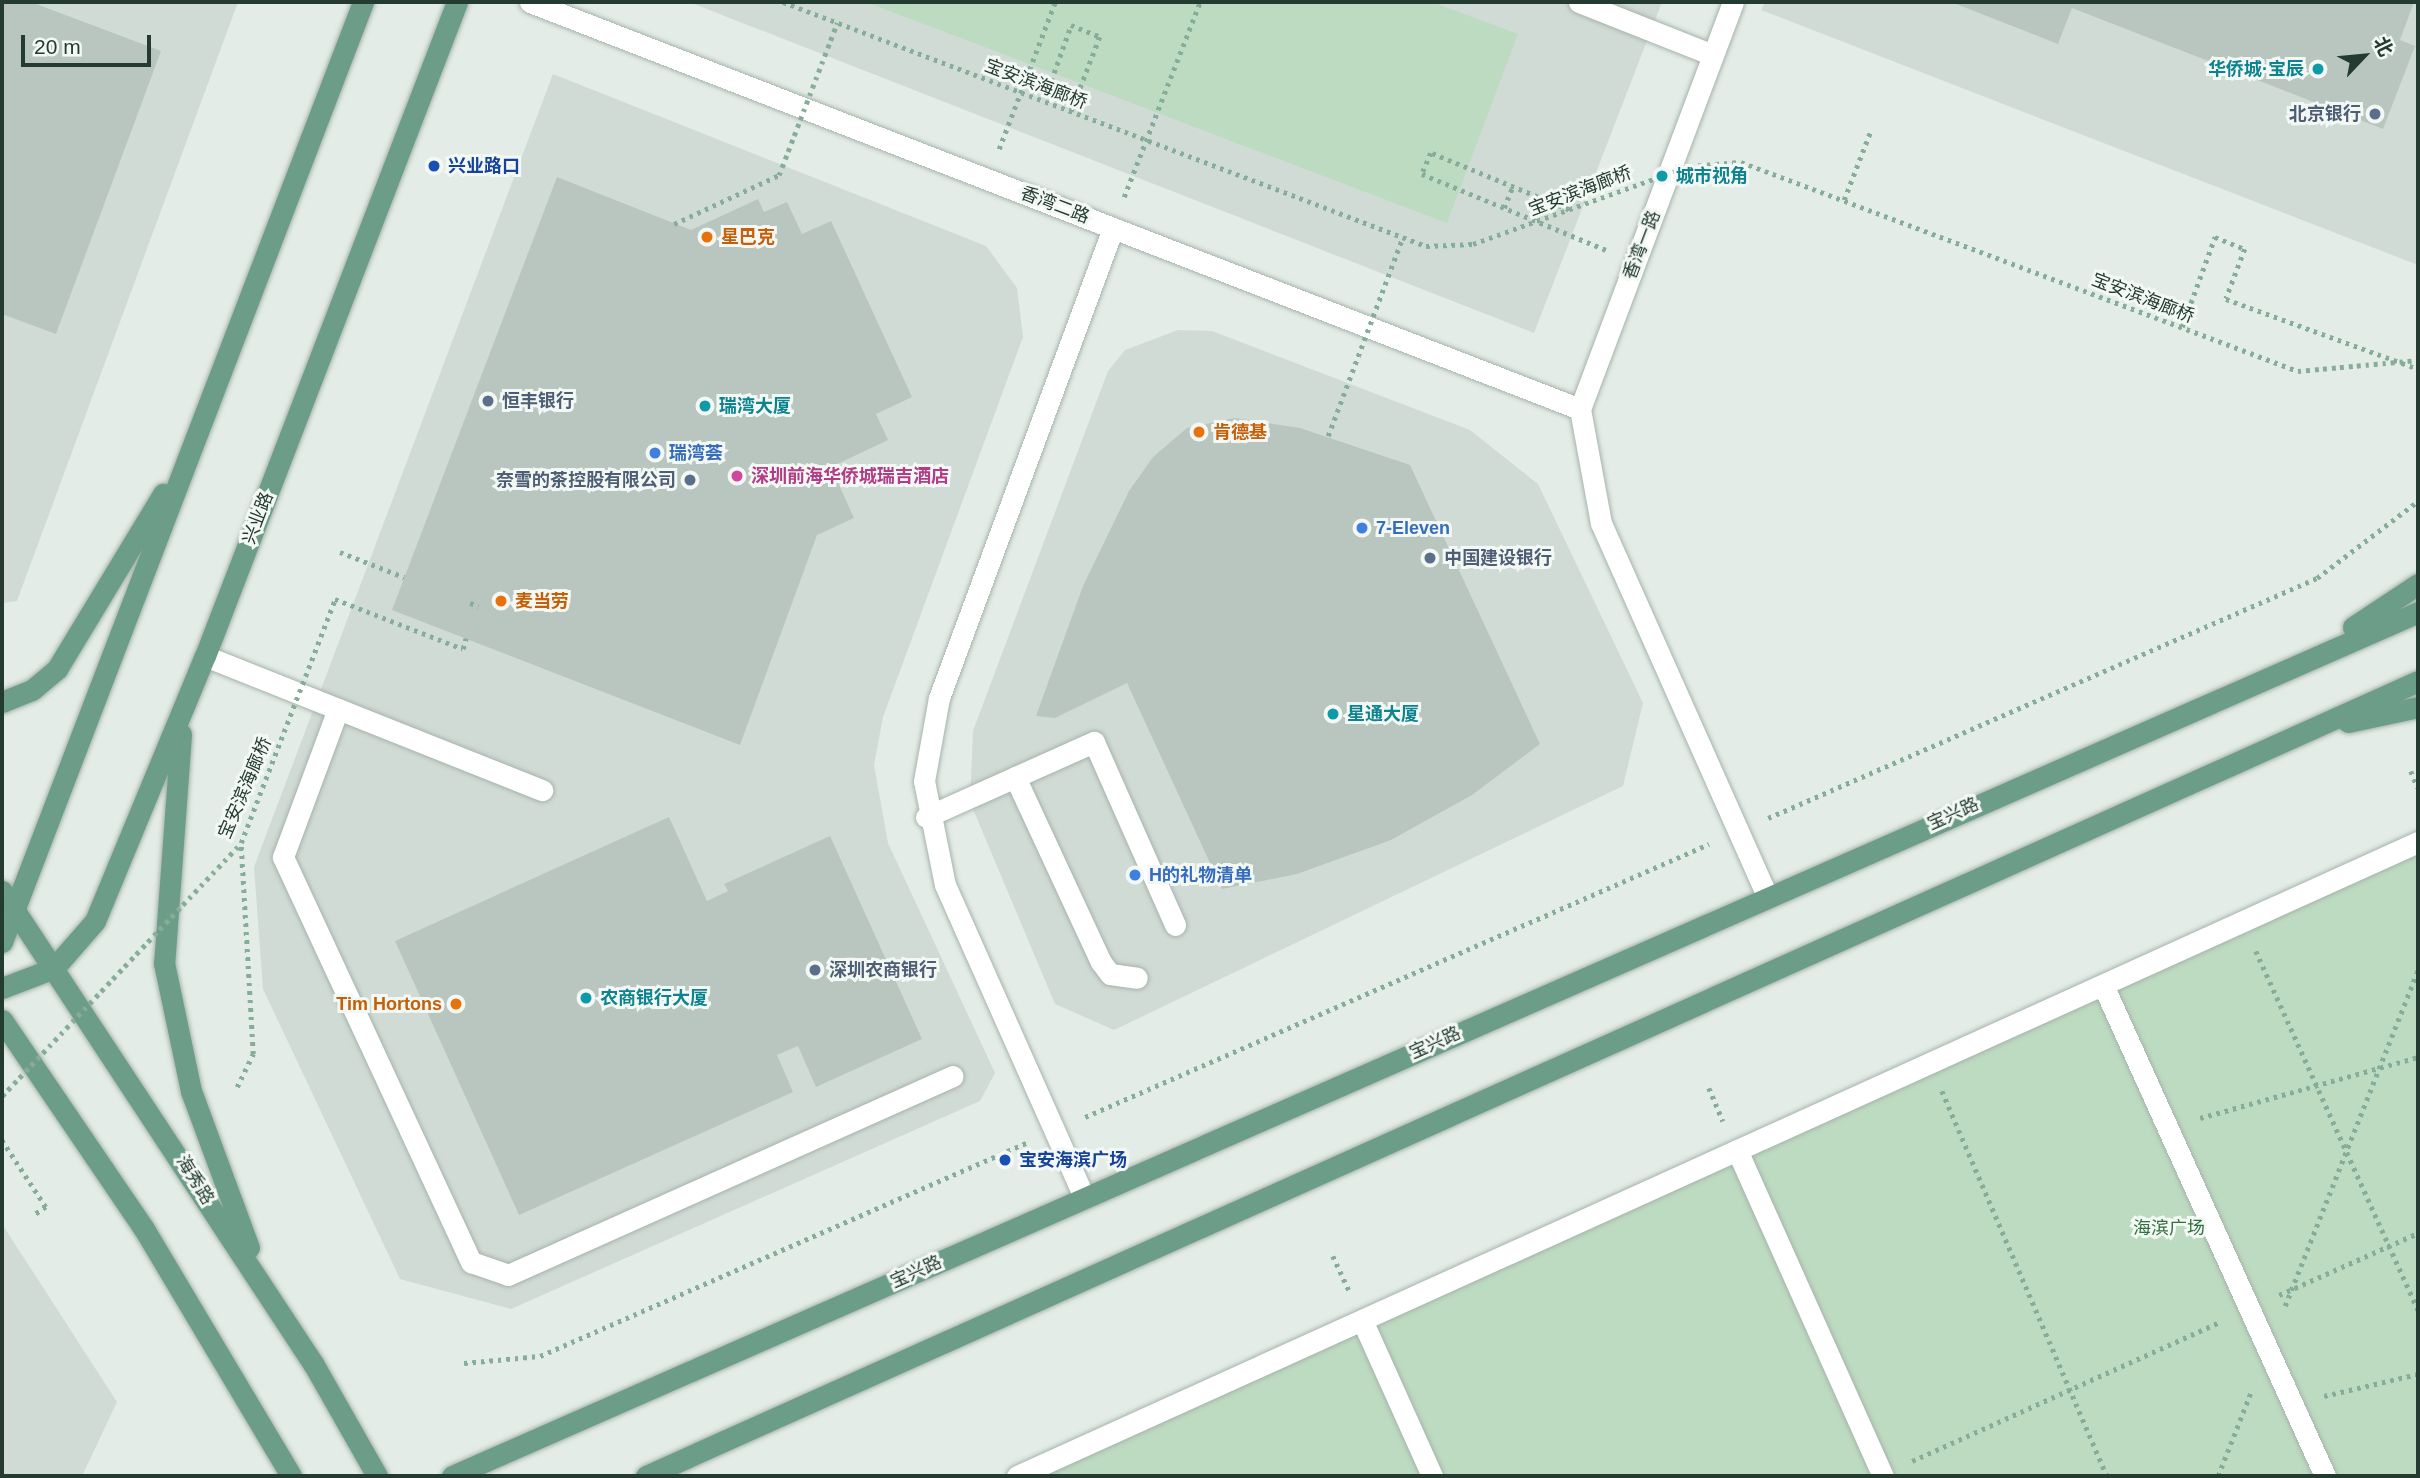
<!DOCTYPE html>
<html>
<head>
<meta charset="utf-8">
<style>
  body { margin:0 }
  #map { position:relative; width:2420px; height:1478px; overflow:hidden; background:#e3ece6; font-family:Helvetica,"Noto Sans SC",sans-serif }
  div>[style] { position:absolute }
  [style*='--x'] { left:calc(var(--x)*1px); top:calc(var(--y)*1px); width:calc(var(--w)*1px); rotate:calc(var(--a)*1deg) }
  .built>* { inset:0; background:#d1dbd5 }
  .green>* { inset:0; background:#bddbc0 }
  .building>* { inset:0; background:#b8c6bf }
  .path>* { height:4.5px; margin-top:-2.25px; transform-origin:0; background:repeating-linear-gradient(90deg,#86ad9a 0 3.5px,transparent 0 8.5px) }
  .roads { filter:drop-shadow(0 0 2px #a6b3ac) drop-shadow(0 0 2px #a6b3ac) }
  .minor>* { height:21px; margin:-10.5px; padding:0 10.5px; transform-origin:10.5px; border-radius:10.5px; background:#fff }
  .major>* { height:21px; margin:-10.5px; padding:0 10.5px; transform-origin:10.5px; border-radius:10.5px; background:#6b9d88 }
  .path-bridge>* { height:4.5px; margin-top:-2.25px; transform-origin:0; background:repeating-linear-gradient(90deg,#86ad9a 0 3.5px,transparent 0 8.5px) }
  .dots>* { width:19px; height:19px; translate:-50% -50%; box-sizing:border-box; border:4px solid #f3f8f5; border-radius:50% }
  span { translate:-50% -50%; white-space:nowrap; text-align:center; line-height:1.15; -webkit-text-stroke:6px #f3f8f5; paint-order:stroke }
  .culture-label { font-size:18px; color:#0d838f; font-weight:700 }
  .right { translate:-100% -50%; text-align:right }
  .left { translate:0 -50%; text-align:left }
  .street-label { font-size:18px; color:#243b31 }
  .service-label { font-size:18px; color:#4e5e75; font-weight:700 }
  .transit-label { font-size:18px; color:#164399; font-weight:700 }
  .food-label { font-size:18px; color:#c56008; font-weight:700 }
  .shop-label { font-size:18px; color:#366cbe; font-weight:700 }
  .hotel-label { font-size:18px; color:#b23c85; font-weight:700 }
  .park-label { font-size:18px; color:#316f3f }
  .frame { position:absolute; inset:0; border:4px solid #243b31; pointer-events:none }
  .north { position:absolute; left:2329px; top:21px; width:70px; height:70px; -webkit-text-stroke:5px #f3f8f5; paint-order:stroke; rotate:64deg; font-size:19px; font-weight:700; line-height:28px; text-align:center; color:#243b31 }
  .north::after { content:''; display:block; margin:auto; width:24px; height:32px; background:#243b31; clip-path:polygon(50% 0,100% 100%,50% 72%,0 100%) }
  .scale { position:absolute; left:21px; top:35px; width:130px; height:32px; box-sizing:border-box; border:4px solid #243b31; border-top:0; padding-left:9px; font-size:21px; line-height:24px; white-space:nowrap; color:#243b31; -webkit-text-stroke:5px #f3f8f5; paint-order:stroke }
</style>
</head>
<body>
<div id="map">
  <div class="built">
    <div style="clip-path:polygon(2px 2px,238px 2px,17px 601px,2px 603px)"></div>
    <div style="clip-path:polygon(689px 2px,1662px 2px,1534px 333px)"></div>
    <div style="clip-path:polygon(1765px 2px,2418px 2px,2418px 265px,1761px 10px)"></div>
    <div style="clip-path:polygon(553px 74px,986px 246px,1017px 288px,1023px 337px,883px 717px,874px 765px,888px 843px,995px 1073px,980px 1101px,511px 1309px,400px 1279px,263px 989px,254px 867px)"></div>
    <div style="clip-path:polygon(1178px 330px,1212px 331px,1470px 430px,1538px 484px,1643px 703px,1623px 786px,1114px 1030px,1055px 1004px,970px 802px,973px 731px,1108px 371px,1125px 350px)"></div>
    <div style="clip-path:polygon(2px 1224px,117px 1402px,82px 1476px,2px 1476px)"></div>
  </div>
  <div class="green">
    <div style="clip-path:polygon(866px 2px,1432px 2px,1518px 34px,1447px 223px)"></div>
    <div style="clip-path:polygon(2418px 842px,2418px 1476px,1017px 1476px)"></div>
  </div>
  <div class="building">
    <div style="clip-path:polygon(2px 2px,31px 2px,161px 51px,56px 334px,2px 314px)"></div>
    <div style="clip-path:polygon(1951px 2px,2414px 2px,2400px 40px,2415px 46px,2383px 129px,2072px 8px,2058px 44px)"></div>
    <div style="clip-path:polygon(557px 177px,691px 230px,758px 199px,764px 212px,787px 202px,802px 234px,831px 221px,912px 397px,876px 414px,888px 440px,831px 467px,854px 518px,817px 535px,740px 745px,392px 610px)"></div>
    <div style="clip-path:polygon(1235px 418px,1300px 428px,1410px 465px,1540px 744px,1472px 795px,1391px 840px,1297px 874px,1222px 889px,1127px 683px,1055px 718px,1036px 716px,1083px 586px,1129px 491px,1153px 457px,1187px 428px)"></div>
    <div style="clip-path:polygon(669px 817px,707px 901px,728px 891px,724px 884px,830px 836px,922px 1039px,816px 1087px,798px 1046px,777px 1055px,793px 1092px,519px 1215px,395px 941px)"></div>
  </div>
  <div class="path">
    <div style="--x:1028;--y:72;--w:25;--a:21"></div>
    <div style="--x:1051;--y:81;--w:59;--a:-70.3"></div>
    <div style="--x:1071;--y:25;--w:31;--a:22"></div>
    <div style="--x:1100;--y:37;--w:80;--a:111.1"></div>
    <div style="--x:999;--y:149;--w:157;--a:-69.1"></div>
    <div style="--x:1124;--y:197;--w:209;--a:-68.7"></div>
    <div style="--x:1844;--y:200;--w:75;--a:-68.9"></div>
    <div style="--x:1504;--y:208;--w:24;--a:-68"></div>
    <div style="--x:1569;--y:210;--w:149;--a:-157.6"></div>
    <div style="--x:1431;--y:153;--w:23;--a:113"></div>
    <div style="--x:1422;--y:174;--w:199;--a:22.4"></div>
    <div style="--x:2182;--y:327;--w:96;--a:-69.9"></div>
    <div style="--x:2215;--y:237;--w:32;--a:22"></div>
    <div style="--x:2245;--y:249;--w:53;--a:110.8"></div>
    <div style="--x:2226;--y:299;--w:204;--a:20"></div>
    <div style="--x:340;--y:552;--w:69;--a:21.3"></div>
    <div style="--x:470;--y:603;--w:9;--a:18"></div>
    <div style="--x:2411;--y:771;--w:18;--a:68"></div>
    <div style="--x:1768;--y:818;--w:599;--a:-23.61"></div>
    <div style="--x:2317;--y:578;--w:127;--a:-37.3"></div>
    <div style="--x:2256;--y:951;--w:394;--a:65.7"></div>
    <div style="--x:237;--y:1087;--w:37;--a:-64"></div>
    <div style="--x:253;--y:1054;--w:211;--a:-93.3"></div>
    <div style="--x:1709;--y:1088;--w:36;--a:67"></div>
    <div style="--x:1942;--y:1091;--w:419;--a:66.8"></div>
    <div style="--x:1085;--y:1117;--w:681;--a:-23.63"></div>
    <div style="--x:2200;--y:1118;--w:226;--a:-15.6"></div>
    <div style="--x:2;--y:1140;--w:80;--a:56.7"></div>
    <div style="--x:46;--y:1207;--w:14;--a:146"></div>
    <div style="--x:1333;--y:1256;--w:38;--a:65"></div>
    <div style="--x:2279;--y:1295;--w:152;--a:-24"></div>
    <div style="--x:2285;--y:1306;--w:361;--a:-68.4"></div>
    <div style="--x:464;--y:1363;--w:76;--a:-5.3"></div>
    <div style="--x:540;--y:1356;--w:531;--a:-23.67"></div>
    <div style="--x:2324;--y:1396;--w:97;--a:-13.2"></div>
    <div style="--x:1912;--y:1461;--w:338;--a:-24.3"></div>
    <div style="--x:2218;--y:1476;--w:90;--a:-68.6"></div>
  </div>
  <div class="roads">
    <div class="minor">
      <div style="--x:530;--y:2;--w:1126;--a:21.19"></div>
      <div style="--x:1579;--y:2;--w:144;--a:21.6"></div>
      <div style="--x:1733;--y:2;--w:435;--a:110.6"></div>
      <div style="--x:1580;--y:409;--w:116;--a:79.6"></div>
      <div style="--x:1601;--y:523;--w:408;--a:66"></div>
      <div style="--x:205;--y:656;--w:363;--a:21.7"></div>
      <div style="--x:338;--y:709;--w:158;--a:110.4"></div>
      <div style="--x:283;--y:857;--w:447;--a:65.1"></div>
      <div style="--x:471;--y:1262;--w:39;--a:19"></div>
      <div style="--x:508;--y:1275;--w:487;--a:-24.1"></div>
      <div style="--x:1015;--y:777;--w:204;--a:65.1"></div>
      <div style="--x:1101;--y:962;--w:15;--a:53"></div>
      <div style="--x:1110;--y:974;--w:27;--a:8"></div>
      <div style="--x:926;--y:817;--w:184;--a:-24.1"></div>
      <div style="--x:1094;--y:742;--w:200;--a:66.1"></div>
      <div style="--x:2103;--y:985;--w:539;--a:65.67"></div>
      <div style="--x:1737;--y:1150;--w:357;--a:65.9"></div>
      <div style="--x:1084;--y:1197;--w:342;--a:-114"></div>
      <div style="--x:945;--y:885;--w:106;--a:-101.4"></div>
      <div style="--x:924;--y:781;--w:84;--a:-79.8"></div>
      <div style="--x:939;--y:698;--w:501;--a:-69.68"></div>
      <div style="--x:1362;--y:1320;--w:171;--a:65.8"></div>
      <div style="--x:1017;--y:1476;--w:1538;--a:-24.35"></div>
    </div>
    <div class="major">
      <div style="--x:2353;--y:627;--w:78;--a:-33.5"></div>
      <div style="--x:2;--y:702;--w:32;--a:-22"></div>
      <div style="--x:32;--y:690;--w:33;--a:-40"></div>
      <div style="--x:57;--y:669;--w:205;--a:-58.8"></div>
      <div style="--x:2348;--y:722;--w:72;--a:-12.1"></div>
      <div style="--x:181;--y:734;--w:230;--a:94.2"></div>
      <div style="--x:164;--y:963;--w:131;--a:78.1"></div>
      <div style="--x:191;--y:1091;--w:167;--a:69.7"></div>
      <div style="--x:2;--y:891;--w:567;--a:56.65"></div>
      <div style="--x:314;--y:1365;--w:128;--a:60.4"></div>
      <div style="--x:2;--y:942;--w:1007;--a:-68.99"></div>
      <div style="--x:2;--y:988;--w:56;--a:-21"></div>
      <div style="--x:54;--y:968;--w:62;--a:-48.9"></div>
      <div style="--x:95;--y:921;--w:287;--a:-67.5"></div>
      <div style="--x:205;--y:656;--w:701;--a:-68.93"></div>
      <div style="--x:2;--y:1020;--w:253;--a:55.8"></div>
      <div style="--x:144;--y:1229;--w:287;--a:59.2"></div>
      <div style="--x:452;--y:1476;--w:2147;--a:-23.72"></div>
      <div style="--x:646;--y:1476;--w:1942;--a:-24.16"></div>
    </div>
  </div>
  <div class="path-bridge">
    <div style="--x:783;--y:2;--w:688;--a:20.78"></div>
    <div style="--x:1426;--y:246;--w:47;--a:-2.4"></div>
    <div style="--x:1473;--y:244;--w:231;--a:-19.8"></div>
    <div style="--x:1690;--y:166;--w:51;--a:-4.5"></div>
    <div style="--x:1741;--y:162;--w:595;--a:20.57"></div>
    <div style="--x:2298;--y:371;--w:121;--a:-5.2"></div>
    <div style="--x:674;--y:224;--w:116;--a:-25"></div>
    <div style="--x:779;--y:175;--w:163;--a:-69.1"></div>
    <div style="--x:1328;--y:436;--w:210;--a:-69.4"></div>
    <div style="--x:2;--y:1096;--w:348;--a:-46.6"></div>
    <div style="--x:241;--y:843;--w:261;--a:-68.9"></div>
    <div style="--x:335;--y:599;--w:137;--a:21.3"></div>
    <div style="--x:463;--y:649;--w:11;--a:-75"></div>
  </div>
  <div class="dots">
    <div style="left:2318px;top:69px;background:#0f9aa8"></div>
    <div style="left:2375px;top:114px;background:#5c6f8a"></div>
    <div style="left:434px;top:166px;background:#1a4fb4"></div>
    <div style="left:1662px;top:176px;background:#0f9aa8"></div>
    <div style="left:707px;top:237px;background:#e8710a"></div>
    <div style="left:488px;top:401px;background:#5c6f8a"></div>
    <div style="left:705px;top:406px;background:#0f9aa8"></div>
    <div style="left:1199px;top:432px;background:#e8710a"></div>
    <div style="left:655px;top:453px;background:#3f7fe0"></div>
    <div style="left:737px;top:476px;background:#d1479c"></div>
    <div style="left:690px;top:480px;background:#5c6f8a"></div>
    <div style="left:1362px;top:528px;background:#3f7fe0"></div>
    <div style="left:1430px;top:558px;background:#5c6f8a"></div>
    <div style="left:501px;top:601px;background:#e8710a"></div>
    <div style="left:1333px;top:714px;background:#0f9aa8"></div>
    <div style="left:1135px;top:875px;background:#3f7fe0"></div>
    <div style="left:815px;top:970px;background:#5c6f8a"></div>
    <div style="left:586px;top:998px;background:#0f9aa8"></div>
    <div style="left:456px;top:1004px;background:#e8710a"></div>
    <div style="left:1005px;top:1160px;background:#1a4fb4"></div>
  </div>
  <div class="culture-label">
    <span class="right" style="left:2304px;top:69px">华侨城·宝辰</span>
    <span class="left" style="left:1676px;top:176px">城市视角</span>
    <span class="left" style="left:719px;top:406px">瑞湾大厦</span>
    <span class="left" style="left:1347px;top:714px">星通大厦</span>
    <span class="left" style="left:600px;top:998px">农商银行大厦</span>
  </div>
  <div class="street-label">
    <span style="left:1036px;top:84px;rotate:21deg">宝安滨海廊桥</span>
    <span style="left:1580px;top:191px;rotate:-21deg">宝安滨海廊桥</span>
    <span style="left:1055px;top:205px;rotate:21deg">香湾二路</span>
    <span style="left:1642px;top:245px;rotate:-69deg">香湾一路</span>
    <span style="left:2143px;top:298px;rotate:21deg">宝安滨海廊桥</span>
    <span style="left:258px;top:518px;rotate:-69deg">兴业路</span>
    <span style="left:245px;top:788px;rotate:-67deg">宝安滨海廊桥</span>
    <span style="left:1953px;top:814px;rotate:-24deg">宝兴路</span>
    <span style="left:1435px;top:1043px;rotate:-24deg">宝兴路</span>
    <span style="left:195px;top:1180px;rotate:58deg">海秀路</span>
    <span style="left:916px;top:1272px;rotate:-24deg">宝兴路</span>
  </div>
  <div class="service-label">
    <span class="right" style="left:2361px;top:114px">北京银行</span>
    <span class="left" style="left:502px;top:401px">恒丰银行</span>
    <span class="right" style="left:676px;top:480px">奈雪的茶控股有限公司</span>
    <span class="left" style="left:1444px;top:558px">中国建设银行</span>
    <span class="left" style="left:829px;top:970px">深圳农商银行</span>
  </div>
  <div class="transit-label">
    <span class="left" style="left:448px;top:166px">兴业路口</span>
    <span class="left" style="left:1019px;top:1160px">宝安海滨广场</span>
  </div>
  <div class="food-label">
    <span class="left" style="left:721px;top:237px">星巴克</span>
    <span class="left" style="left:1213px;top:432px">肯德基</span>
    <span class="left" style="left:515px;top:601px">麦当劳</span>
    <span class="right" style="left:442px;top:1004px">Tim Hortons</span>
  </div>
  <div class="shop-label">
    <span class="left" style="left:669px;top:453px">瑞湾荟</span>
    <span class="left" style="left:1376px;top:528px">7-Eleven</span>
    <span class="left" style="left:1149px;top:875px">H的礼物清单</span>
  </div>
  <div class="hotel-label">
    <span class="left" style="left:751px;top:476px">深圳前海华侨城瑞吉酒店</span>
  </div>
  <div class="park-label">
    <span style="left:2169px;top:1228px">海滨广场</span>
  </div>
  <div class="frame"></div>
  <div class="north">北</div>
  <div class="scale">20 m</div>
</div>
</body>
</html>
